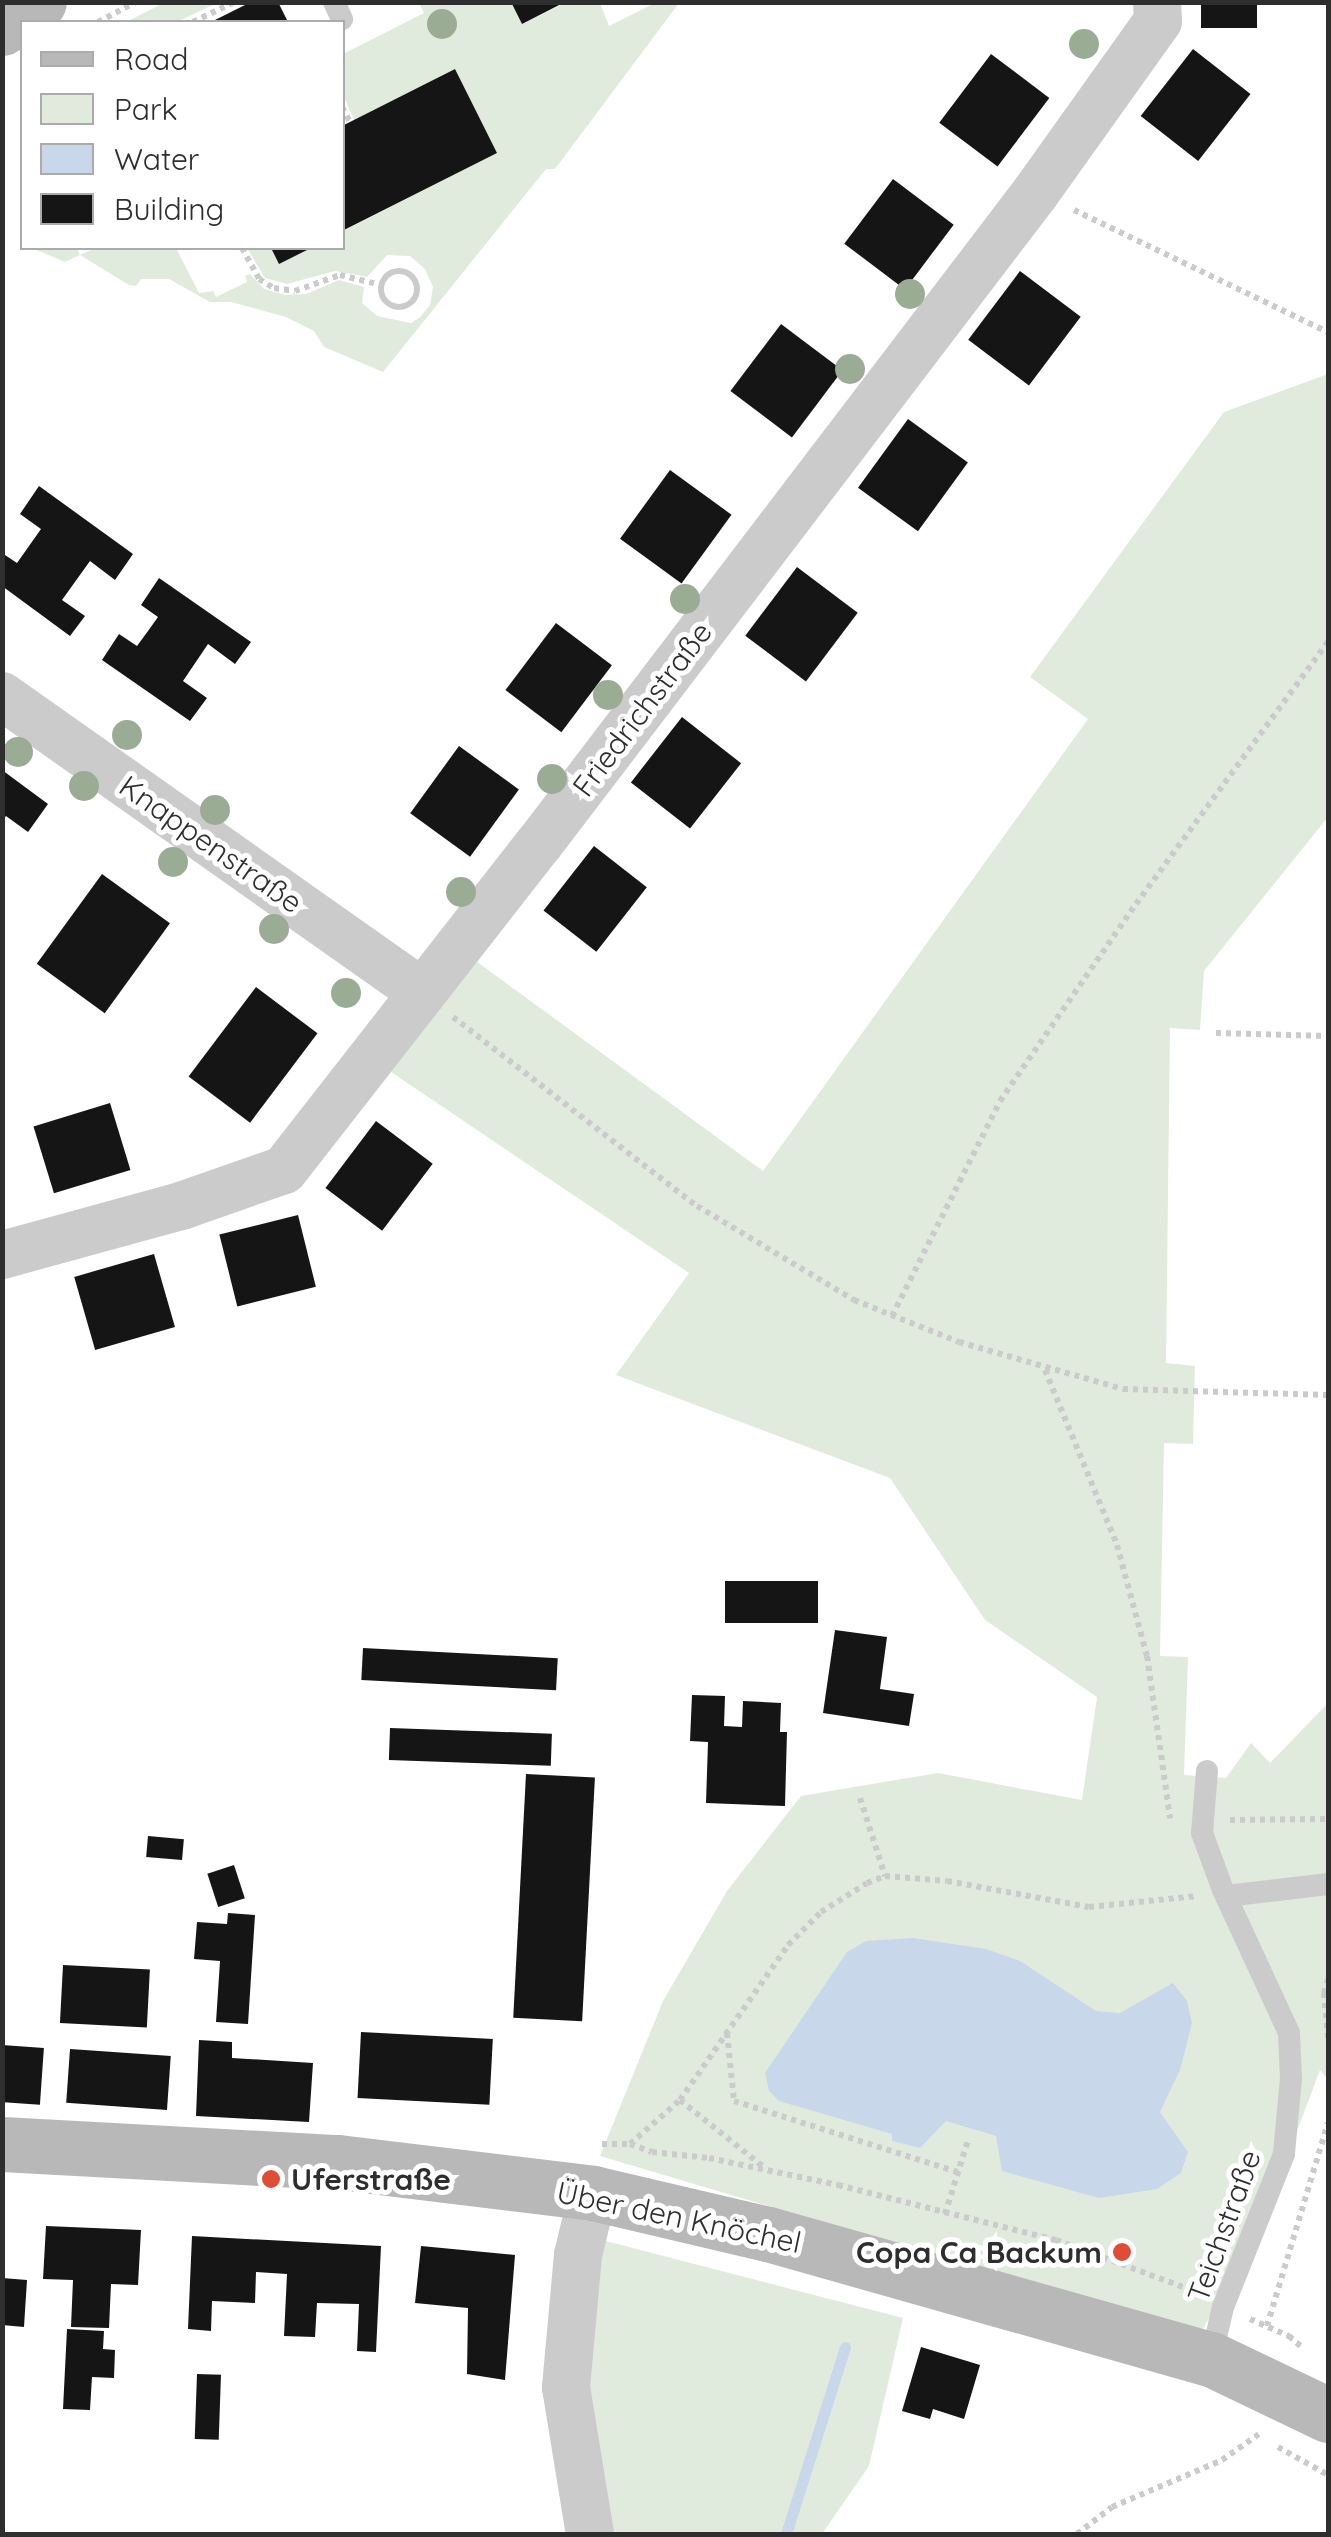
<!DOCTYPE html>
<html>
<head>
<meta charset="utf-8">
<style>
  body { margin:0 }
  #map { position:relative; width:1331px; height:2537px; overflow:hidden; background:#fff; font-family:Quicksand,sans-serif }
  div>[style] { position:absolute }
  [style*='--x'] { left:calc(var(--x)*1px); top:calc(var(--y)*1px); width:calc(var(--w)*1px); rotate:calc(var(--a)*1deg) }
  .green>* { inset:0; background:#e1ebdd }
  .water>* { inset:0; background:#c9d7ea }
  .stream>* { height:11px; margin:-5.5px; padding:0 5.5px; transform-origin:5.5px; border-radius:5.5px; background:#c9d7ea }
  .building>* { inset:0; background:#151515; transform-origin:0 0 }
  .path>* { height:6px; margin-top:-3px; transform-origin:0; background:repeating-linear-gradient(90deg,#cbcbcb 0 5px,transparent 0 10px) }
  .path>.ring { margin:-3px; padding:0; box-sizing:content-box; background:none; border:6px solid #cbcbcb; border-radius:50% }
  .service>* { height:22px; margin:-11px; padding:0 11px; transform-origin:11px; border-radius:11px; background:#cbcbcb }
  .minor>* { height:48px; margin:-24px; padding:0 24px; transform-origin:24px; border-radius:24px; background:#cbcbcb }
  .secondary>* { height:55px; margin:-27.5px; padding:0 27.5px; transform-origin:27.5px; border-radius:27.5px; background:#b8b8b8 }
  .trees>* { width:30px; height:30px; margin:-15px; border-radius:50%; background:#9bac94 }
  .dots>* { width:28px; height:28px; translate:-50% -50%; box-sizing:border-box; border:5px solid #fff; border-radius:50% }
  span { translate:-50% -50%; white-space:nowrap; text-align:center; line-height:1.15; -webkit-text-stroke:10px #fff; paint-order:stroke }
  .street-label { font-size:30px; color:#2e2e2e }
  .poi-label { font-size:30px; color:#2e2e2e; font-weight:700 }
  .left { translate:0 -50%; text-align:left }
  .right { translate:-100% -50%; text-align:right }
  .frame { position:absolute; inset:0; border:5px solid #2e2e2e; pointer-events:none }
  .legend { position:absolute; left:20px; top:20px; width:325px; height:230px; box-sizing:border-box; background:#fff; border:2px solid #ababab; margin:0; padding:12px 18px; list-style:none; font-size:30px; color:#2e2e2e }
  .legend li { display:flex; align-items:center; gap:20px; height:50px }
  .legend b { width:50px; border:2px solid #ababab }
</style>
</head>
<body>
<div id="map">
  <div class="green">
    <div style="clip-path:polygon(164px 3px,164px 2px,217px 3px,177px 22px,126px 22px)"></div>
    <div style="clip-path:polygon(419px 3px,511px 3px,522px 24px,565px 3px,600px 3px,609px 26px,655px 3px,679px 3px,555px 169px,546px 169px,383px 372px,324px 347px,314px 331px,286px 317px,231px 302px,210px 302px,169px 279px,141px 279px,136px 286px,129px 285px,80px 255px,65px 262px,32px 248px,77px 248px,80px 255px,96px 248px,176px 248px,199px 293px,213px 291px,216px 297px,247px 282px,245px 276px,250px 274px,264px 289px,286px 295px,306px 294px,339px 280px,364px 287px,362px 303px,377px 316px,411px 323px,419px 318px,430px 305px,433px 287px,425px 269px,410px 256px,387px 255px,367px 277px,335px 271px,287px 284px,265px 278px,247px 248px,271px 248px,279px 263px,311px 248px,342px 248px,343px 231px,497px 153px,455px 69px,354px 120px,343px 94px,343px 54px,424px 13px)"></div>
    <div style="clip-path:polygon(1328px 374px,1328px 817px,1204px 971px,1200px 1030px,1170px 1028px,1166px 1363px,1195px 1366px,1193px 1444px,1164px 1443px,1160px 1656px,1188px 1657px,1184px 1775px,1226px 1778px,1251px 1743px,1270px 1763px,1328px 1703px,1328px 2079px,1320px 2070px,1261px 2227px,1200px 2334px,600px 2156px,663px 2001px,727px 1891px,801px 1796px,938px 1773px,1082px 1800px,1097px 1697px,985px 1620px,890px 1478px,616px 1375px,689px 1273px,391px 1072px,476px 961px,763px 1171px,1088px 719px,1030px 677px,1224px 412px)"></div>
    <div style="clip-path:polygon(602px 2240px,903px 2318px,869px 2466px,822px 2534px,609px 2534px,580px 2359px)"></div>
  </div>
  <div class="water">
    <div style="clip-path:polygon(913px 1938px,986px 1949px,1020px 1961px,1096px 2011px,1120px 2013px,1173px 1983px,1187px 2001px,1192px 2023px,1180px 2070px,1160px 2112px,1188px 2152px,1181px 2173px,1157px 2189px,1099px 2198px,1002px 2171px,996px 2136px,946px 2121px,920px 2148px,892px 2141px,892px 2134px,779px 2101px,769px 2091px,765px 2073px,847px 1952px,866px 1941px)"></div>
  </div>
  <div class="stream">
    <div style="--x:786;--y:2534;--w:196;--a:-72.5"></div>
  </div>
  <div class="building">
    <div style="clip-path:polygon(251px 2px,278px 2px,288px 22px,211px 22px)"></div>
    <div style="clip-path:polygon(511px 2px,565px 2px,522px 24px)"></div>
    <div style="left:1201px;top:2px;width:56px;height:26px"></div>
    <div style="left:1193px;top:49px;width:73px;height:85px;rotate:38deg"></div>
    <div style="left:991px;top:54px;width:73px;height:86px;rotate:37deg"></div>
    <div style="clip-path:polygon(455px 69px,497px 153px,342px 231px,342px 126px)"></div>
    <div style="left:893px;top:179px;width:76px;height:81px;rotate:37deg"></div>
    <div style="clip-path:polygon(271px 248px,311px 248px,279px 264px)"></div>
    <div style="left:1020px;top:271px;width:76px;height:86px;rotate:37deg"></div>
    <div style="left:781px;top:324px;width:77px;height:84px;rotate:37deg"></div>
    <div style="left:908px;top:419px;width:74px;height:85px;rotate:36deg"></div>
    <div style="left:670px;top:470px;width:76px;height:85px;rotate:36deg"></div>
    <div style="clip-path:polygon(39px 486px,133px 554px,115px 580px,90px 561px,62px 600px,85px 616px,70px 636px,2px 586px,2px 553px,17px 563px,41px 529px,20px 514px)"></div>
    <div style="left:797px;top:567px;width:76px;height:86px;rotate:37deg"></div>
    <div style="clip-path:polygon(159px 578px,251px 642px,235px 664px,208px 644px,183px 681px,207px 698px,190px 721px,102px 660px,119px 634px,137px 646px,148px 631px,158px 617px,141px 605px)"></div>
    <div style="left:556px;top:623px;width:70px;height:84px;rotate:37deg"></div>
    <div style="left:682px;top:717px;width:75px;height:83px;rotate:38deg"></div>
    <div style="left:459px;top:746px;width:74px;height:83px;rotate:36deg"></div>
    <div style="clip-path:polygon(2px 770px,48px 804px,28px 832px,6px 816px,2px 821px)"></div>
    <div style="left:594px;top:846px;width:67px;height:82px;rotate:38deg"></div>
    <div style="left:102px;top:874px;width:84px;height:111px;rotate:36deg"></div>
    <div style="left:256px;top:987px;width:77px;height:112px;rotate:37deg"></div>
    <div style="left:110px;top:1103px;width:70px;height:80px;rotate:73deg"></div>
    <div style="left:376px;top:1121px;width:71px;height:84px;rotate:37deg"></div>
    <div style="left:298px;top:1215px;width:74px;height:81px;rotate:76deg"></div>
    <div style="left:154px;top:1254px;width:76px;height:83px;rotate:74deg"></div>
    <div style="left:725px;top:1581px;width:93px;height:42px"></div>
    <div style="clip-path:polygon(835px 1630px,887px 1637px,880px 1689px,914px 1694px,909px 1726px,823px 1713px)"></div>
    <div style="left:363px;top:1648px;width:195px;height:32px;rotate:3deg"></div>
    <div style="clip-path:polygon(692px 1695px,725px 1696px,724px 1726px,742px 1727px,743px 1701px,781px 1703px,780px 1732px,787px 1732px,785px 1806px,706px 1803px,708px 1742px,690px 1741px)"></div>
    <div style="left:390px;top:1728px;width:162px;height:32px;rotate:2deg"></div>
    <div style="left:526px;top:1774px;width:69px;height:244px;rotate:3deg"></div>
    <div style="left:148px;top:1836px;width:36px;height:21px;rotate:5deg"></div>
    <div style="left:234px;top:1865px;width:35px;height:28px;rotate:72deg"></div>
    <div style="clip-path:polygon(228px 1913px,255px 1915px,248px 2024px,216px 2022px,220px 1961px,194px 1959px,197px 1922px,227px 1924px)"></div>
    <div style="left:63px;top:1965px;width:87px;height:58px;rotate:3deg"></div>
    <div style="left:361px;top:2032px;width:132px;height:66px;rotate:3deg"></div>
    <div style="clip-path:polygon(199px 2040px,232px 2042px,232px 2058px,313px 2063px,309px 2122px,196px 2116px)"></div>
    <div style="left:2px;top:2045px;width:42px;height:57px;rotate:4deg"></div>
    <div style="left:70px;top:2049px;width:101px;height:54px;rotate:4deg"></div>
    <div style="clip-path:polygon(46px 2226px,141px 2230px,138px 2285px,111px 2284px,109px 2328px,71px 2327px,73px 2280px,43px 2279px)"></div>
    <div style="clip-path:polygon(192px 2236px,381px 2246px,376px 2352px,357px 2351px,359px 2304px,317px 2303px,315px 2337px,284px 2336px,287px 2274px,256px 2272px,255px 2303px,212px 2301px,211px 2331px,188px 2329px)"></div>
    <div style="clip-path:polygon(421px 2246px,515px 2255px,505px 2380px,467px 2374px,468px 2308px,415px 2303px)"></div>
    <div style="clip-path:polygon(2px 2278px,27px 2280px,24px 2327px,2px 2325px)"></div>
    <div style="clip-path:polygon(67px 2329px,104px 2331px,103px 2349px,115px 2350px,114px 2378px,92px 2377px,90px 2410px,63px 2409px)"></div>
    <div style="clip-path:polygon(921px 2347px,980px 2365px,964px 2419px,933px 2409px,930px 2419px,902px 2411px)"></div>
    <div style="left:197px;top:2374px;width:24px;height:65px;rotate:2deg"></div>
  </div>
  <div class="path">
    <div style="--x:98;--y:22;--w:43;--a:-27.8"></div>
    <div style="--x:193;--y:22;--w:46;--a:-26"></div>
    <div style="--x:342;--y:107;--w:17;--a:62"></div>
    <div style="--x:1074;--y:210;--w:282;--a:25.7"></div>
    <div style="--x:242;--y:248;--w:35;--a:61"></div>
    <div style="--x:259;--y:279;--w:17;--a:31"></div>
    <div style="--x:274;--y:288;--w:21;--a:8"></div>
    <div style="--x:295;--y:291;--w:48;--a:-19.6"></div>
    <div style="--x:340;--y:275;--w:42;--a:13.7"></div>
    <div class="ring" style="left:381px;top:271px;width:30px;height:30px"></div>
    <div style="--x:453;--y:1017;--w:309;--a:37.8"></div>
    <div style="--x:697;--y:1206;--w:183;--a:30.9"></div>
    <div style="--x:854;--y:1300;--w:113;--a:21.8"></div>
    <div style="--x:959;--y:1342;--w:171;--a:16"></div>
    <div style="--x:1123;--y:1389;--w:205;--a:1.7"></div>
    <div style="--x:1216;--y:1033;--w:112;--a:1.5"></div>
    <div style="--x:892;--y:1316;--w:241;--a:-63.3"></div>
    <div style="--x:1000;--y:1101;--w:239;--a:-55.4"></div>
    <div style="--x:1136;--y:904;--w:325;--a:-53.8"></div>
    <div style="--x:1045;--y:1370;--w:189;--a:67.6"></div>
    <div style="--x:1117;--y:1545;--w:115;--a:74.9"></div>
    <div style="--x:1147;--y:1656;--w:164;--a:81.9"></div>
    <div style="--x:860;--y:1798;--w:82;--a:72.2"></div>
    <div style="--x:1230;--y:1820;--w:98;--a:-0.6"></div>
    <div style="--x:1328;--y:1979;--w:15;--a:106"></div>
    <div style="--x:1324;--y:1993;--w:45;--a:84.9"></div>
    <div style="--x:727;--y:2033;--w:68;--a:84.1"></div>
    <div style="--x:734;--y:2101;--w:235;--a:17.6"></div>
    <div style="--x:680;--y:2100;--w:109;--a:38.7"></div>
    <div style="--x:602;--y:2144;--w:28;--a:0"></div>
    <div style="--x:630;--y:2144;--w:23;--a:20"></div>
    <div style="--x:652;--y:2152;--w:57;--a:6"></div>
    <div style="--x:709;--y:2158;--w:132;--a:11.8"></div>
    <div style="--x:838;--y:2185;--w:225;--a:14.2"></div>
    <div style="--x:1056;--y:2240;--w:153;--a:20.3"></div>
    <div style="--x:630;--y:2144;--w:67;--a:-41.3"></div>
    <div style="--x:680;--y:2100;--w:189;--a:-55.1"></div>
    <div style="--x:788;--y:1945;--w:47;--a:-45"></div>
    <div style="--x:821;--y:1912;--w:54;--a:-32.2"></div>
    <div style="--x:867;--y:1883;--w:19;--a:-21"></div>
    <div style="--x:885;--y:1876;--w:62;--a:4.6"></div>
    <div style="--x:947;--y:1881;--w:144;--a:10.4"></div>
    <div style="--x:1089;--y:1907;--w:109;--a:-5.8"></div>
    <div style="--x:945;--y:2214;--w:77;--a:-72.7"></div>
    <div style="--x:1250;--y:2319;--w:43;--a:23.6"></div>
    <div style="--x:1289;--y:2336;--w:20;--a:41"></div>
    <div style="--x:1267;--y:2326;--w:212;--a:-73.3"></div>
    <div style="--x:1278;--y:2447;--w:57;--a:29.2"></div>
    <div style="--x:1077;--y:2534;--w:44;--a:-37.6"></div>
    <div style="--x:1112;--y:2507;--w:120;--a:-23.1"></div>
    <div style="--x:1222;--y:2460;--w:45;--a:-35.1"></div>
  </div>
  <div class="service">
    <div style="--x:334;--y:2;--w:19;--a:65"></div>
    <div style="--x:1207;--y:1771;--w:62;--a:94.6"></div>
    <div style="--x:1202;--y:1833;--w:61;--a:69.8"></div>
    <div style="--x:1223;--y:1890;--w:157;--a:65.2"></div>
    <div style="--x:1289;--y:2033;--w:45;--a:87.5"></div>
    <div style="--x:1291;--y:2078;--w:76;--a:95.3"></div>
    <div style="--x:1284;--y:2154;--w:165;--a:111.7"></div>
    <div style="--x:1223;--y:2307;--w:53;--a:103"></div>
    <div style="--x:1226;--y:1896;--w:103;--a:-6.7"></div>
  </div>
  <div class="minor">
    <div style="--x:2;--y:696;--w:512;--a:35.21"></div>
    <div style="--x:2;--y:1255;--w:186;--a:-15.3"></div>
    <div style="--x:181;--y:1206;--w:109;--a:-19.3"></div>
    <div style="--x:284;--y:1170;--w:414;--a:-52"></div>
    <div style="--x:539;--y:844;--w:820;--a:-52.68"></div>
    <div style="--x:1036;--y:192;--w:210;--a:-54.5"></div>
    <div style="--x:1158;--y:21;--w:19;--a:-93"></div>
    <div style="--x:590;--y:2534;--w:149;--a:-99.3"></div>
    <div style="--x:566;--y:2387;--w:133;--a:-84.8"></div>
    <div style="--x:578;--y:2255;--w:64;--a:-76.4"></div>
  </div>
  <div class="secondary">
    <div style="--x:2;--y:28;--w:45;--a:-35.1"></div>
    <div style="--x:2;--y:2144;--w:336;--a:3.1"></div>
    <div style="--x:338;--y:2162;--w:257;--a:6.9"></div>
    <div style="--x:593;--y:2193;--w:180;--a:13.2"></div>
    <div style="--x:768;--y:2234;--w:460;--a:15.8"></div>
    <div style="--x:1211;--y:2359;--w:130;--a:25.6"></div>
  </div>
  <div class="trees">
    <div style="left:442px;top:24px"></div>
    <div style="left:1084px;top:44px"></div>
    <div style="left:910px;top:294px"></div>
    <div style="left:850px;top:369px"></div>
    <div style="left:685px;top:599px"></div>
    <div style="left:608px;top:695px"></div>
    <div style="left:127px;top:735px"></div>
    <div style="left:18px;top:752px"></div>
    <div style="left:552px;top:779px"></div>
    <div style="left:84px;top:786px"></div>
    <div style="left:215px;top:810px"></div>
    <div style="left:173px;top:862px"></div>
    <div style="left:461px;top:892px"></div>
    <div style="left:274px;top:929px"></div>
    <div style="left:346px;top:993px"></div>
  </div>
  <div class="dots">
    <div style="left:271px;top:2179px;background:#df4d37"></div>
    <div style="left:1122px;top:2252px;background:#df4d37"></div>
  </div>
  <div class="street-label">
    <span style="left:642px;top:709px;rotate:-53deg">Friedrichstraße</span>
    <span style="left:211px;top:844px;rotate:35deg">Knappenstraße</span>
    <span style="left:679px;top:2217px;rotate:12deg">Über den Knöchel</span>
    <span style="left:1224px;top:2226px;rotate:-70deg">Teichstraße</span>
  </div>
  <div class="poi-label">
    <span class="left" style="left:291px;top:2179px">Uferstraße</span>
    <span class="right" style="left:1102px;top:2252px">Copa Ca Backum</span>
  </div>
  <div class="frame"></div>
  <ul class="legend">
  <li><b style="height:12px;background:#b8b8b8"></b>Road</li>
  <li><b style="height:28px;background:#e1ebdd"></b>Park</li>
  <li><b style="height:28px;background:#c9d7ea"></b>Water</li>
  <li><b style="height:28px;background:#151515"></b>Building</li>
  </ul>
</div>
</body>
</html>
